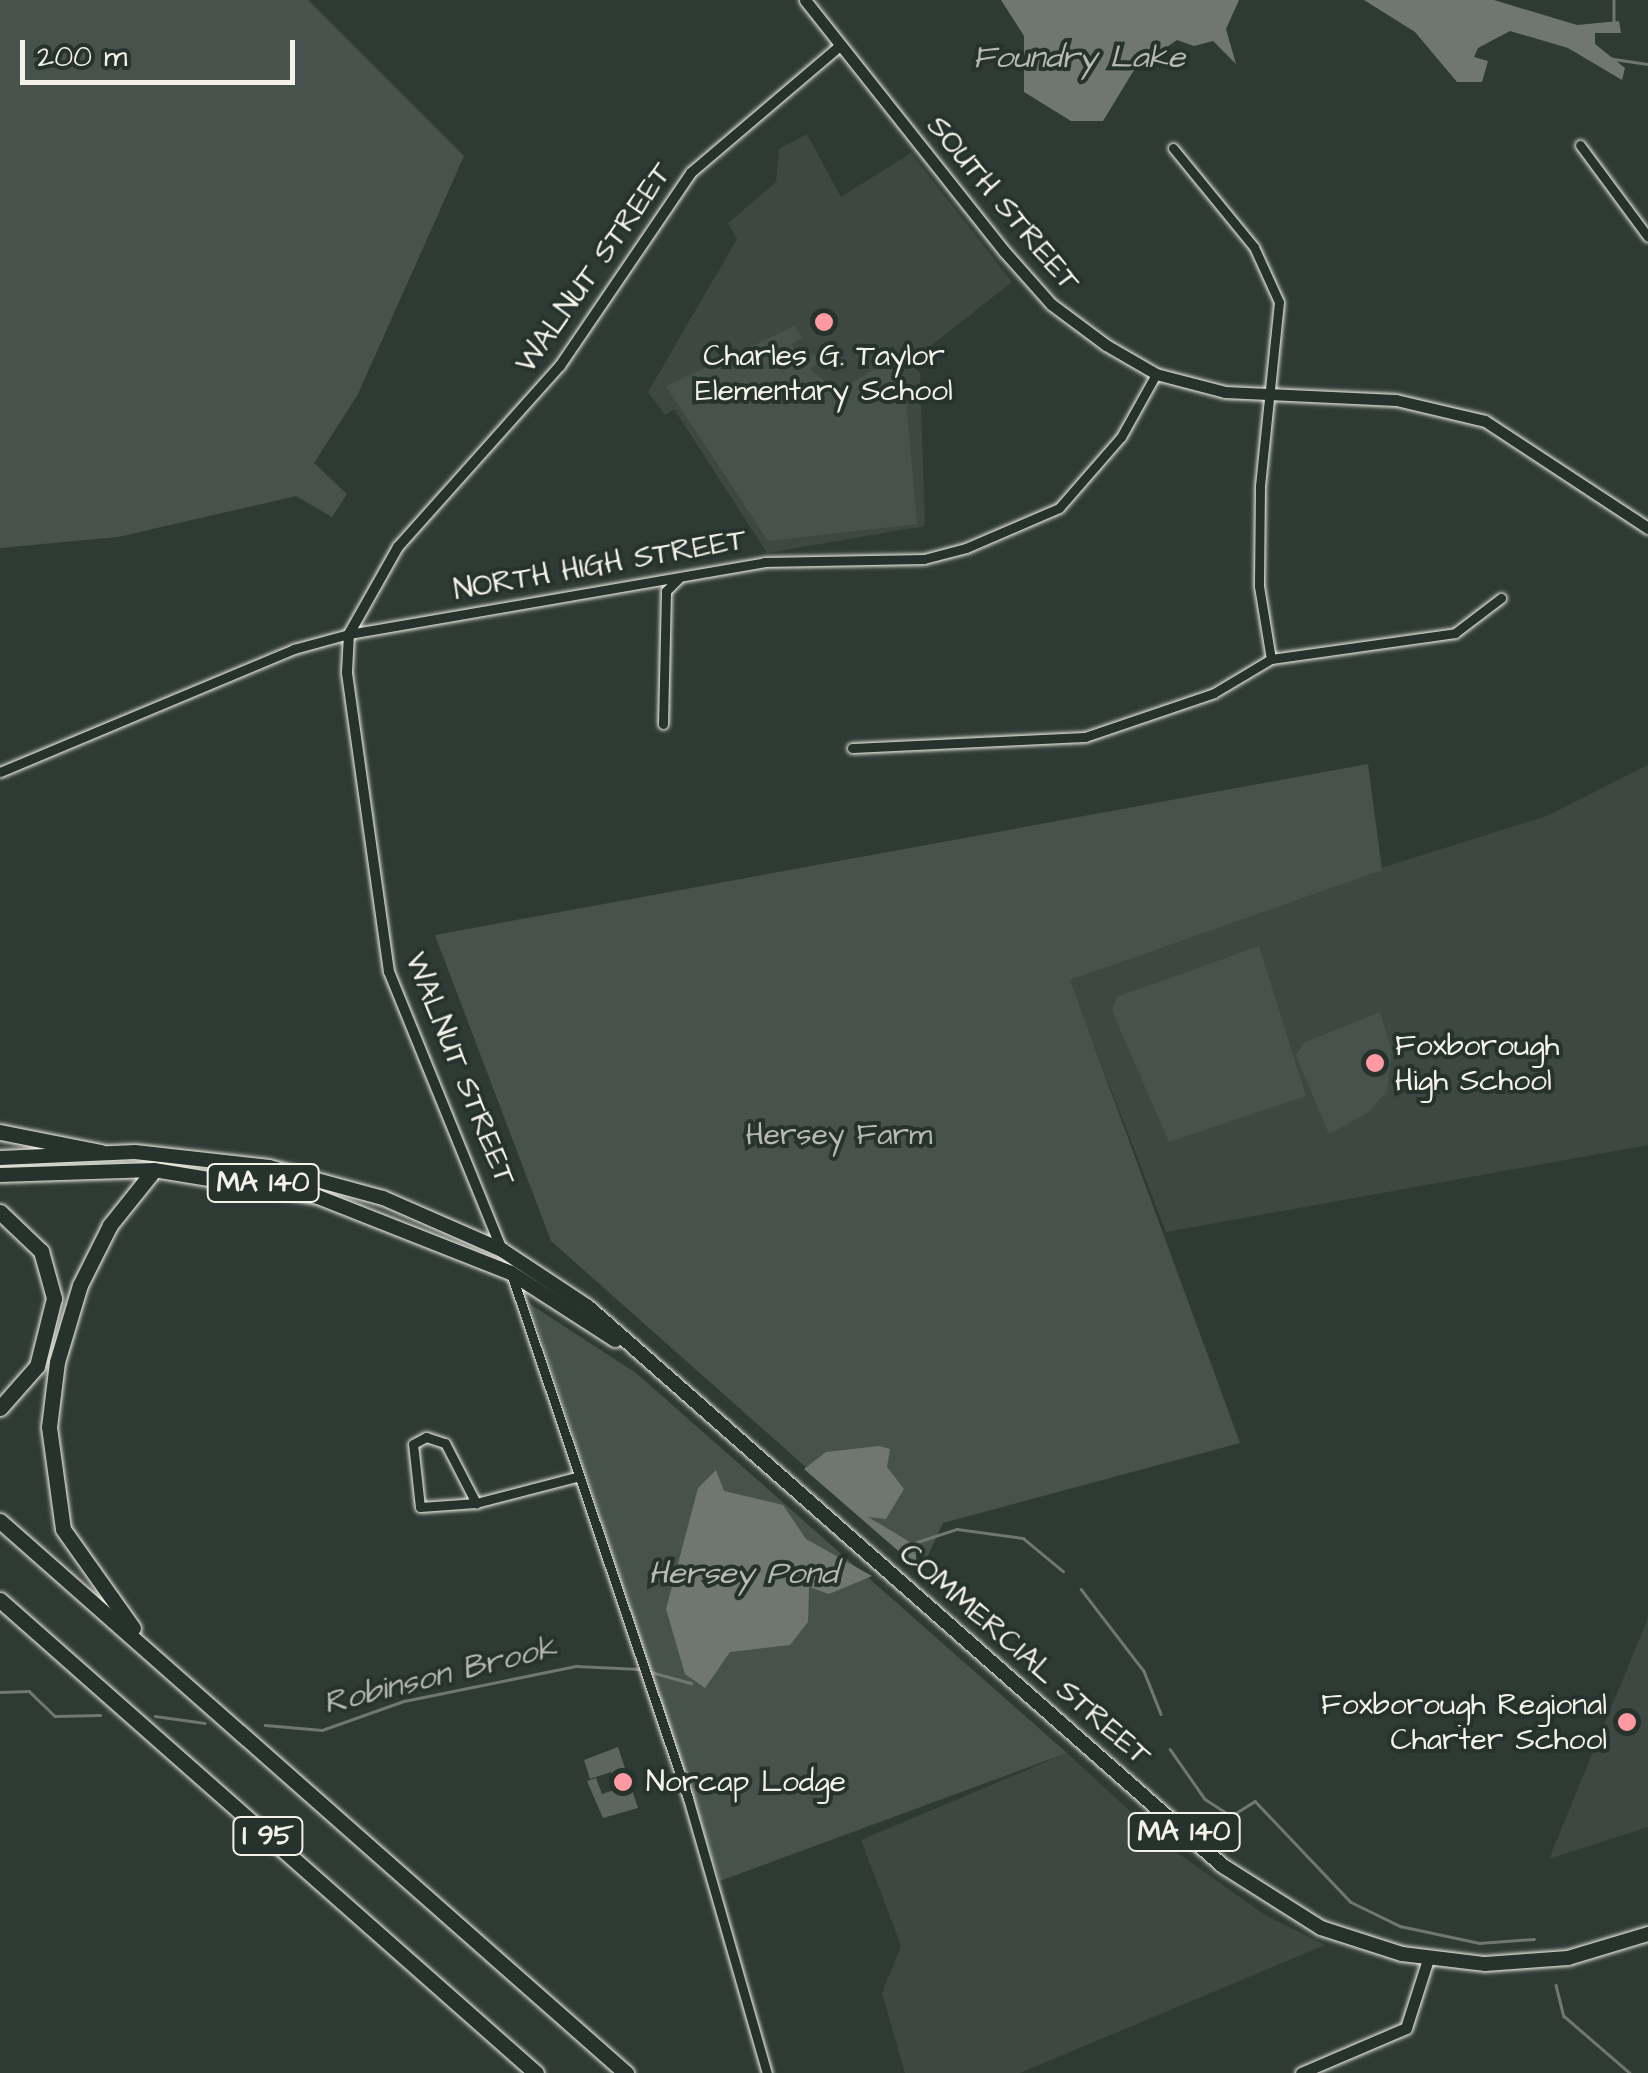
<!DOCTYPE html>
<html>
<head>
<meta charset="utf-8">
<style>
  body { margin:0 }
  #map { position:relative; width:1648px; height:2073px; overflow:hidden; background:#2e3b34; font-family:"Architects Daughter",sans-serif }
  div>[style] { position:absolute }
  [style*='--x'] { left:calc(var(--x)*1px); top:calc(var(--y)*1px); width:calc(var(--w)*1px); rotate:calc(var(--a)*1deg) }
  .built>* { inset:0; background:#3c4841 }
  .green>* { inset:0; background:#48524c }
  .water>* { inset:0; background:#6f7770 }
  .stream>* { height:2.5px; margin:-1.25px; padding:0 1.25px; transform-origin:1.25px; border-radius:1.25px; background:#6f7770 }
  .building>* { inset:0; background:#5c655e }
  .roads { filter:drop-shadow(0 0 2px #f4f1e8) drop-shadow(0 0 2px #f4f1e8) }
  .minor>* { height:9px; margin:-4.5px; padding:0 4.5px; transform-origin:4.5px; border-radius:4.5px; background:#26332d }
  .tertiary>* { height:10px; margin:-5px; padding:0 5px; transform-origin:5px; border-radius:5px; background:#26332d }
  .secondary>* { height:11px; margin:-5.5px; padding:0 5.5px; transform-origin:5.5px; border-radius:5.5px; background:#26332d }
  .primary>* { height:14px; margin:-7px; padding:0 7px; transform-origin:7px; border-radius:7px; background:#26332d }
  .motorway>* { height:15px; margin:-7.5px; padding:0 7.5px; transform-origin:7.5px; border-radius:7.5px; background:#26332d }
  .dots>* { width:28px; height:28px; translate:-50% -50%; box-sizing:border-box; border:5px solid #26332d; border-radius:50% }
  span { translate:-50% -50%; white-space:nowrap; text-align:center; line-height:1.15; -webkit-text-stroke:8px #26332d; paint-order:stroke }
  .shield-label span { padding:2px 8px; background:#26332d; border:2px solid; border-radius:8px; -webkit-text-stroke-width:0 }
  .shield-label { font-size:28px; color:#f4f1e8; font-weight:700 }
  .street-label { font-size:30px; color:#f4f1e8 }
  .poi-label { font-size:30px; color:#f4f1e8 }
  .left { translate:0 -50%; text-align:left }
  .right { translate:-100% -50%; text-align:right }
  .park-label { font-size:30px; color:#b8b9b1 }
  .water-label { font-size:32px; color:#b8bab2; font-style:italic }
  .scale { position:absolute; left:20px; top:40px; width:275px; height:45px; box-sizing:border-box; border:5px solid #f4f1e8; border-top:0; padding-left:12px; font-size:30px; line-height:35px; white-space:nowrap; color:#f4f1e8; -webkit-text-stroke:8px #26332d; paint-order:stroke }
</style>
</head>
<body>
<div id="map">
  <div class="built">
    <div style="clip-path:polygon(807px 134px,841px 197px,911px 153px,1012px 282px,910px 362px,920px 373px,925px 526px,767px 553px,674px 409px,665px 415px,648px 392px,737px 239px,728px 223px,776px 182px,779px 149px)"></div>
    <div style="clip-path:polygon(1648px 765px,1648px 1145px,1166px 1232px,1069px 980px,1314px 889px,1547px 816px)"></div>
    <div style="clip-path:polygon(1648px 1618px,1648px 1827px,1549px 1859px)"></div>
    <div style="clip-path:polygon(1067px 1753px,1169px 1847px,1265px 1915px,1325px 1945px,1020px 2073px,905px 2073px,882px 1993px,901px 1946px,861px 1840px)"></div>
  </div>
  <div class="green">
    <div style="clip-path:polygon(0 0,308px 0,464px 156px,358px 394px,314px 463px,347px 494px,332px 517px,296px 496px,118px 537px,0 548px)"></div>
    <div style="clip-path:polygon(795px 326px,802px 338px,791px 344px,803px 361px,814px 354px,819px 362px,810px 369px,837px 392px,891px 359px,904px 378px,917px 524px,768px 541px,666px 386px)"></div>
    <div style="clip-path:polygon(1368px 764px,1382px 870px,1070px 980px,1240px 1443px,943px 1523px,924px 1564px,909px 1541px,887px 1539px,551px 1241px,435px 935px)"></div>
    <div style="clip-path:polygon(1259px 946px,1306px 1096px,1169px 1142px,1112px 1011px,1117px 997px)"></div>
    <div style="clip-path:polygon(1380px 1012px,1392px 1051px,1387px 1091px,1369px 1112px,1329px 1134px,1296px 1056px,1303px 1043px)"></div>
    <div style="clip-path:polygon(530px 1304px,636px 1373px,1067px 1753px,720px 1881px)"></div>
  </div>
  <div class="water">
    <div style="clip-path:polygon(1001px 0,1239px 0,1226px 29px,1236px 64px,1213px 41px,1194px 46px,1177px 40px,1134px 70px,1103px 121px,1071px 121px,1024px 92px,1024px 36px)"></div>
    <div style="clip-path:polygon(1364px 0,1494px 0,1577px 25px,1619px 21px,1621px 33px,1595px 33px,1595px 44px,1625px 68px,1622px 80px,1568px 48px,1510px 31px,1478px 48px,1474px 57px,1488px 61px,1482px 82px,1457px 82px,1415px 32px)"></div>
    <div style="clip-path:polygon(879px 1446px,890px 1449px,887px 1467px,904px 1489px,886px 1519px,868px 1517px,915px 1545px,917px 1566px,907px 1567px,903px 1555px,804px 1469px,826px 1452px)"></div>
    <div style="clip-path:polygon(716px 1470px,724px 1491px,783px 1505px,806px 1539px,872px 1576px,829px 1594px,809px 1587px,808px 1622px,790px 1645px,730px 1652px,705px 1688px,685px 1674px,666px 1609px,698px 1488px)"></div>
  </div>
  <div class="stream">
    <div style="--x:1614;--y:0;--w:22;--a:90"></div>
    <div style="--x:1607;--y:58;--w:41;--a:8.3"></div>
    <div style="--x:911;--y:1544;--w:48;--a:-18.1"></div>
    <div style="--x:957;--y:1529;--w:67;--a:7.8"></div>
    <div style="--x:1023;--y:1538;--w:52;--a:39.5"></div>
    <div style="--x:1081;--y:1589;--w:103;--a:52.5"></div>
    <div style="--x:1144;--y:1671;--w:46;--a:68.4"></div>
    <div style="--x:647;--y:1671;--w:46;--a:15.3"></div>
    <div style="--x:0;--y:1692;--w:29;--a:-2"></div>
    <div style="--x:29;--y:1691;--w:36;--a:44"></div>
    <div style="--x:55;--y:1716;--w:45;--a:-1.3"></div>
    <div style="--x:155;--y:1716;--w:50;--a:8"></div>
    <div style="--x:265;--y:1725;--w:57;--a:5"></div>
    <div style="--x:322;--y:1730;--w:87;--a:-19.5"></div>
    <div style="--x:404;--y:1701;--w:176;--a:-11.5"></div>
    <div style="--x:576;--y:1666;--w:63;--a:2.7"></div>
    <div style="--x:1170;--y:1749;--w:61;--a:55"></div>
    <div style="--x:1205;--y:1799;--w:31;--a:33"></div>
    <div style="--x:1231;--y:1816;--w:28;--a:-32"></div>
    <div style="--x:1255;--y:1801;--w:139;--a:46.5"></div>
    <div style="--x:1351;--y:1902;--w:55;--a:26.1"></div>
    <div style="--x:1400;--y:1926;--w:81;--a:12.1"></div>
    <div style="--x:1479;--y:1943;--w:55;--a:-4.2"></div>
    <div style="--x:1556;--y:1985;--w:32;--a:76"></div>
    <div style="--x:1564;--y:2016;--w:87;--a:40.8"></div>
  </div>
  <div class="building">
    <div style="clip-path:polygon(618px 1747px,638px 1808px,603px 1818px,587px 1781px,596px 1778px,602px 1794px,617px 1789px,611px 1772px,590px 1779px,584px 1760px)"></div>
  </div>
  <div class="roads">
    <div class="minor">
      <div style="--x:1580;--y:145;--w:114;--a:53.5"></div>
      <div style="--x:1173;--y:148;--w:128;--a:50.7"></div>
      <div style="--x:1254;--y:247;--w:60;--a:65.6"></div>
      <div style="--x:1279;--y:302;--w:185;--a:95.9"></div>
      <div style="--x:1260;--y:486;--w:100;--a:90.6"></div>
      <div style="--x:1259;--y:586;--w:74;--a:80.7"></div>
      <div style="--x:663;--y:724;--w:133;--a:-88.7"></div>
      <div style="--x:666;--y:591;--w:18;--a:-45"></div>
      <div style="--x:852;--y:748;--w:233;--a:-2.7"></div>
      <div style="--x:1085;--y:737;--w:136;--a:-18.8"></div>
      <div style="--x:1214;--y:693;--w:66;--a:-30.8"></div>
      <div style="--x:1271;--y:659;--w:186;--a:-8"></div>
      <div style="--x:1455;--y:633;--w:58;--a:-37.3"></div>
      <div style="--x:0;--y:772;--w:319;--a:-22.7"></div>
      <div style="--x:294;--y:649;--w:57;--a:-15.3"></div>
      <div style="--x:349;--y:634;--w:421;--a:-9.8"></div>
      <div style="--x:764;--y:562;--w:160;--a:-1.1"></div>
      <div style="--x:924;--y:559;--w:43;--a:-14.7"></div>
      <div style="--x:966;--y:548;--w:101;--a:-23.3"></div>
      <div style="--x:1059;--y:508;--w:94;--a:-48.9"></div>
      <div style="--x:1121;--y:437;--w:72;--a:-60.9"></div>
      <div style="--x:512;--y:1276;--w:551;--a:71.37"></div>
      <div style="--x:688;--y:1798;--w:286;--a:74"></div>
      <div style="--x:476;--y:1503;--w:56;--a:175.9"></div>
      <div style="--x:420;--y:1507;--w:63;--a:-96.3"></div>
      <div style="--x:413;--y:1444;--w:15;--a:-28"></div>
      <div style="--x:426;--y:1437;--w:20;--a:18"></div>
      <div style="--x:445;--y:1443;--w:68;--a:62.7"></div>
      <div style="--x:476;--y:1503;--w:103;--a:-14.6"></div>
    </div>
    <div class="tertiary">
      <div style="--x:502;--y:1250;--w:300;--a:-112.1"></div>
      <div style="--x:389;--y:972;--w:303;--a:-98"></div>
      <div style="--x:347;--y:672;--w:38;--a:-87"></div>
      <div style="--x:349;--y:634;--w:100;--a:-60.6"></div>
      <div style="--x:398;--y:547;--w:243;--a:-48.2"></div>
      <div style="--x:560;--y:366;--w:233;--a:-55.8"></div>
      <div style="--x:691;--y:173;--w:196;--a:-40.4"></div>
    </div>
    <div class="secondary">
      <div style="--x:805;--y:0;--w:320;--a:51.6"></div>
      <div style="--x:1004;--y:251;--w:71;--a:48.4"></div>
      <div style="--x:1051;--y:304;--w:69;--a:36.7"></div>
      <div style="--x:1106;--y:345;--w:58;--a:30.1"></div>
      <div style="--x:1156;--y:374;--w:71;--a:14.6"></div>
      <div style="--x:1225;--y:392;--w:171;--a:2.7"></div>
      <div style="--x:1396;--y:400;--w:91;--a:13.3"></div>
      <div style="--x:1485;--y:421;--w:195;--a:33.3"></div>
      <div style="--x:1301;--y:2073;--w:114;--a:-23.2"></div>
      <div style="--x:1406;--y:2028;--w:72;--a:-72.3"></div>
    </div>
    <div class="primary">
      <div style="--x:0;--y:1158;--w:135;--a:-2.5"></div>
      <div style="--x:135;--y:1152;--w:135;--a:6.4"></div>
      <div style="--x:269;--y:1167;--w:118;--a:15.2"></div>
      <div style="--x:383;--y:1198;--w:130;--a:23.6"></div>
      <div style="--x:502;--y:1250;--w:103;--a:33.5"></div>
      <div style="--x:588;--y:1307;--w:846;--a:41.36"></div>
      <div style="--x:1223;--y:1866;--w:116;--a:32.3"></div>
      <div style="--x:1321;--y:1928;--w:85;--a:17.8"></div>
      <div style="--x:1402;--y:1954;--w:84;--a:6.9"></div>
      <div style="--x:1485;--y:1964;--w:83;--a:-4.1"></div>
      <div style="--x:1568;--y:1958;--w:84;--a:-16.7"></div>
      <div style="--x:0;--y:1175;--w:154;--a:-1.9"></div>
      <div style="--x:154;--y:1170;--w:166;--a:9.3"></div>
      <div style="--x:318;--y:1197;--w:207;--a:21.5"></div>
      <div style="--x:511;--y:1273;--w:124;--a:32.8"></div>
    </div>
    <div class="motorway">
      <div style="--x:0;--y:1132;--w:103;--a:11.2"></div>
      <div style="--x:0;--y:1212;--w:57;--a:43.6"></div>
      <div style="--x:41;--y:1251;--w:49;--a:74.5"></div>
      <div style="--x:54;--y:1298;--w:70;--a:104"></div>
      <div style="--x:37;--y:1366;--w:56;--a:131.4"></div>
      <div style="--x:0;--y:1521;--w:835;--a:41.41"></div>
      <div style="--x:0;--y:1600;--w:715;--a:41.43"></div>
      <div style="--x:133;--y:1628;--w:121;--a:-125.3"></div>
      <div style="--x:63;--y:1529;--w:103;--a:-97.8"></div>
      <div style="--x:49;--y:1427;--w:65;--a:-83"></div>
      <div style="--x:57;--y:1362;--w:80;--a:-73.4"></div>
      <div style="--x:80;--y:1285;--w:67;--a:-63.4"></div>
      <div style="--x:110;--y:1225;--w:70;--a:-51.3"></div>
    </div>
  </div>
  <div class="dots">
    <div style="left:824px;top:322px;background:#ff9aa2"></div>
    <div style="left:1375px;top:1063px;background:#ff9aa2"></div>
    <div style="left:1627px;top:1722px;background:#ff9aa2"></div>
    <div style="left:623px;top:1782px;background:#ff9aa2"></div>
  </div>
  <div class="shield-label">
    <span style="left:263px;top:1183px">MA 140</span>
    <span style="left:1184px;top:1832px">MA 140</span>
    <span style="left:268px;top:1836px">I 95</span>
  </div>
  <div class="street-label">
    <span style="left:1003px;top:204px;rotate:50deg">SOUTH STREET</span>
    <span style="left:594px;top:268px;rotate:-55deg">WALNUT STREET</span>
    <span style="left:600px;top:565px;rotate:-10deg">NORTH HIGH STREET</span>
    <span style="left:460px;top:1069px;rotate:68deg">WALNUT STREET</span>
    <span style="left:1025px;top:1655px;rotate:41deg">COMMERCIAL STREET</span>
  </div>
  <div class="poi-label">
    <span style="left:824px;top:373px">Charles G. Taylor<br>Elementary School</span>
    <span class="left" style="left:1395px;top:1063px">Foxborough<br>High School</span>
    <span class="right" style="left:1607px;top:1722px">Foxborough Regional<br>Charter School</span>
    <span class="left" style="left:646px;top:1782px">Norcap Lodge</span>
  </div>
  <div class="park-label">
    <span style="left:839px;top:1135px">Hersey Farm</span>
  </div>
  <div class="water-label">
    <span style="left:1079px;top:58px">Foundry Lake</span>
    <span style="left:743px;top:1574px">Hersey Pond</span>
    <span style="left:440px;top:1676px;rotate:-14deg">Robinson Brook</span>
  </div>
  <div class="scale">200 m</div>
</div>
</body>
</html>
